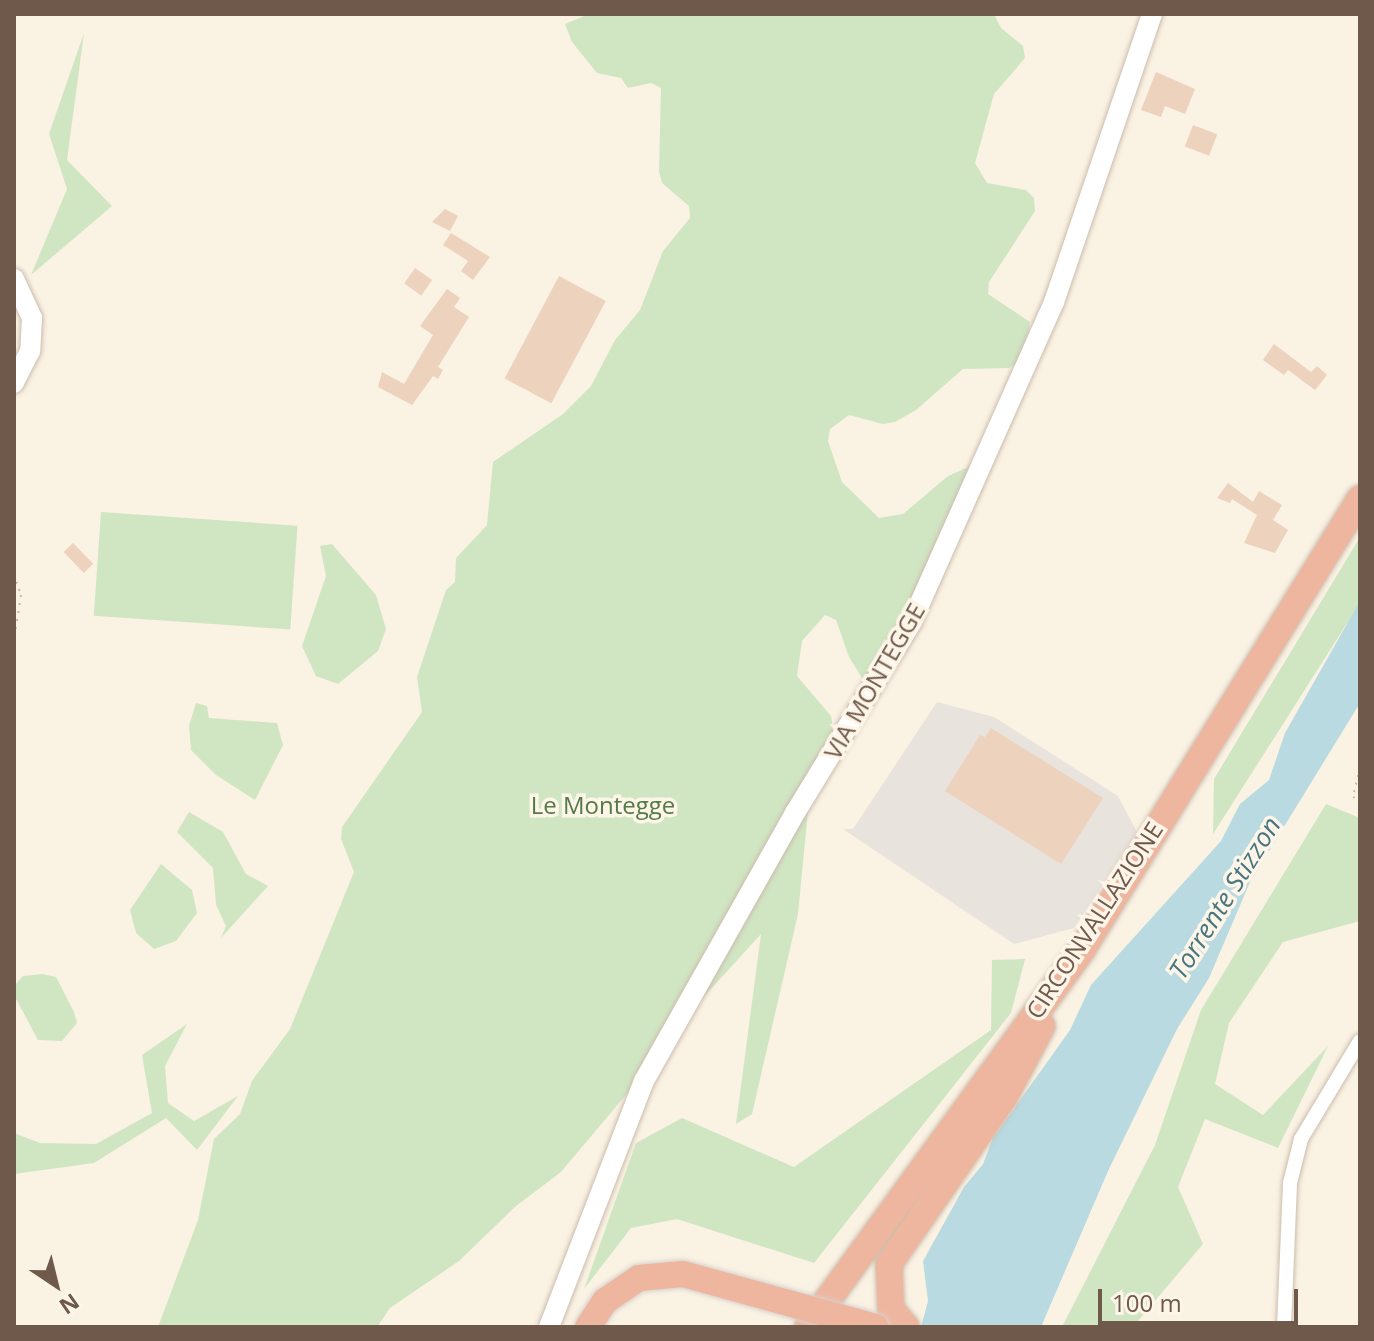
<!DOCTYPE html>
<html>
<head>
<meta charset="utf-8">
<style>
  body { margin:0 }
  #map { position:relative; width:1374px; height:1341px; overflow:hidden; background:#faf2e3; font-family:"Open Sans",sans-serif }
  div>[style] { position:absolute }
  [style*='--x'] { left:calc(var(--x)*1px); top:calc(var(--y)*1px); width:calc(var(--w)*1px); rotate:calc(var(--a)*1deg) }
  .industrial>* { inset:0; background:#e9e3dd }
  .green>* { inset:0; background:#d0e6c3; transform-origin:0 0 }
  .water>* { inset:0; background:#b9dae1 }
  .building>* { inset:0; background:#edd2bd; transform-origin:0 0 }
  .path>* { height:2px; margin-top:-1px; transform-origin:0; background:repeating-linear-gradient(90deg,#d1b5a1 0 2px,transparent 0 8px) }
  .roads { filter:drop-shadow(0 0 2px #ccbcad) drop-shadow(0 0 2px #ccbcad) }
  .street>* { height:14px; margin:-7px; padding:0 7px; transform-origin:7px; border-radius:7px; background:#fff }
  .secondary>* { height:20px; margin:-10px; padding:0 10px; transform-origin:10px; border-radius:10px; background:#fff }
  .highway>* { height:26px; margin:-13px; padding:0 13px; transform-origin:13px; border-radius:13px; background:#efb69f }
  .bridges { filter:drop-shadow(0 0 2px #d7d1cd) drop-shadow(0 0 2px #d7d1cd) }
  .highway-bridge>* { height:26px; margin:-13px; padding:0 13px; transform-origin:13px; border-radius:13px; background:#efb69f }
  span { translate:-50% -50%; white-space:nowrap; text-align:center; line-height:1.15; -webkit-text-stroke:7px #fdf6e8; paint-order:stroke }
  .street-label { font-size:24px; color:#6f594b }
  .park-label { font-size:24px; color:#547a47 }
  .water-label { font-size:26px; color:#477580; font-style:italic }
  .frame { position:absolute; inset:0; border:16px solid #6f594b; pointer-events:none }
  .north { position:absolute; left:16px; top:1245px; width:80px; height:80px; -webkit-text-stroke:6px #fdf6e8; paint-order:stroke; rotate:145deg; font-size:22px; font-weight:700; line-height:32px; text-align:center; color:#6f594b }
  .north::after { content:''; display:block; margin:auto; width:28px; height:36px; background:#6f594b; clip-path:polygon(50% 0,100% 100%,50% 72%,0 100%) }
  .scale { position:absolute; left:1098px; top:1289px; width:200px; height:36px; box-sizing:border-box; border:4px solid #6f594b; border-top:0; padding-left:10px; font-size:24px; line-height:28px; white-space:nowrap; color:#6f594b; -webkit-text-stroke:6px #fdf6e8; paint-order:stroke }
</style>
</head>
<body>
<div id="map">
  <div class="industrial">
    <div style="clip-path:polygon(937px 702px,994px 717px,1118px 796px,1137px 832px,1074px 928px,1014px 944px,843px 829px,853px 829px)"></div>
  </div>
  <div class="green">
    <div style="clip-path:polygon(589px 14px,994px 14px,1001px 28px,1023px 46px,1025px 58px,994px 94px,975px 163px,987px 183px,1026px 190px,1034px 198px,1035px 211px,989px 282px,988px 294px,1030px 322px,1028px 334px,1019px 361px,1009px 368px,963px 369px,916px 410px,895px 422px,883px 424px,849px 415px,830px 429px,828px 441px,842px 482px,879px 518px,903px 514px,948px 476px,982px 461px,872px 694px,849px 657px,836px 620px,825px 615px,802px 641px,797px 676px,831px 716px,837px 753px,809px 801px,798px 914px,752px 1114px,736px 1124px,761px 934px,660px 1045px,630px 1090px,561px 1172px,516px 1206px,459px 1261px,390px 1308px,377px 1327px,158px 1327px,198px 1220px,214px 1139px,240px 1114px,252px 1081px,290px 1029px,354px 872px,341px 839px,342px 827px,422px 712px,417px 677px,446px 590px,455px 582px,456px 558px,487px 525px,493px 462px,563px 414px,591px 386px,615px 340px,640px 310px,663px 251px,690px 218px,689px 206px,662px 183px,659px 171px,661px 88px,651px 83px,628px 88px,621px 78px,597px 73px,572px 42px,565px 24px)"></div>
    <div style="clip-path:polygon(84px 33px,67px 160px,112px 206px,31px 275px,67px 189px,49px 134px)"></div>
    <div style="left:101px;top:512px;width:197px;height:104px;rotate:4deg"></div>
    <div style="clip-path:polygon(1360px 537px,1360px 603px,1213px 834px,1214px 779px)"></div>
    <div style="clip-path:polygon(332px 544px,376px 595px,386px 629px,378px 651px,338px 684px,316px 676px,302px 646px,326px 576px,320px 546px)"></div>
    <div style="clip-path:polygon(196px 703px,207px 706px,209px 718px,277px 723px,283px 745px,255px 800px,216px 775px,191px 750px,189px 726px)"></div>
    <div style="clip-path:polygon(1326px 804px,1360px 818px,1360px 921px,1283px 942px,1229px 1023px,1215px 1084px,1263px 1115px,1328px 1046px,1278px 1148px,1205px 1119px,1178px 1187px,1203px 1244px,1133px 1327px,1062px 1327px,1155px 1145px,1201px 1010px)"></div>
    <div style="clip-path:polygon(189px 812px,223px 832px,246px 874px,268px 886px,221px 938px,226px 926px,216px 905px,213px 868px,177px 832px)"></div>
    <div style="clip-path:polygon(161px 864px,192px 890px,197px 913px,176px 941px,154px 949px,136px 933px,130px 910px)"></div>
    <div style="clip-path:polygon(1025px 959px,1011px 1013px,814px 1263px,677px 1219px,631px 1228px,584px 1289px,636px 1143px,682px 1118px,794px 1167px,991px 1030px,992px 960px)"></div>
    <div style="clip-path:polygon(42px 974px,56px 977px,74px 1012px,77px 1023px,62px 1041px,38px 1040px,15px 997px,15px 985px,23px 976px)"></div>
    <div style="clip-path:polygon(187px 1024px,165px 1066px,168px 1103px,194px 1121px,238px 1096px,197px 1150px,166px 1118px,94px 1163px,14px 1174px,14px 1133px,40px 1143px,96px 1144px,152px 1113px,142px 1055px)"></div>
  </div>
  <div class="water">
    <div style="clip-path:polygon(1360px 601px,1360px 703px,1250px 882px,1209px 978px,1177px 1029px,1108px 1171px,1041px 1327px,921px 1327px,928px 1301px,923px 1261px,964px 1187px,983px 1164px,993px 1138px,1070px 1030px,1091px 985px,1221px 841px,1240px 804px,1269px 780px,1285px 733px)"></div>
  </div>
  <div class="building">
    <div style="clip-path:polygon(1156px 72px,1195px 89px,1185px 114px,1165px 106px,1161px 117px,1141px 110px)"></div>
    <div style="left:1193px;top:125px;width:26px;height:23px;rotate:21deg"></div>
    <div style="clip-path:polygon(445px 209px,458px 216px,450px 231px,432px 222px)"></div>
    <div style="clip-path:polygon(451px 233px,490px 257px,473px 280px,461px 271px,468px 261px,443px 245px)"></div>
    <div style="left:415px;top:268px;width:21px;height:19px;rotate:35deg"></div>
    <div style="left:559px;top:276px;width:53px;height:116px;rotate:28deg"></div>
    <div style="clip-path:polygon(447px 289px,460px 298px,454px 307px,469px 317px,438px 367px,443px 370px,438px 379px,433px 376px,412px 405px,378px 387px,382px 372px,404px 384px,433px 335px,420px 326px)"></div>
    <div style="clip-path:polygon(1274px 344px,1311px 372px,1317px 366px,1327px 375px,1315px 390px,1288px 370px,1284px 375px,1263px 360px)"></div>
    <div style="clip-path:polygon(1228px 483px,1253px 502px,1259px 491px,1282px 505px,1273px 520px,1288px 530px,1275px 553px,1244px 543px,1257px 515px,1232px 499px,1230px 503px,1217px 498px)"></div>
    <div style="left:73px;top:543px;width:29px;height:13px;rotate:46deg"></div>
    <div style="clip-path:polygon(991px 728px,1103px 798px,1061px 864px,945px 791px,980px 735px,985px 737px)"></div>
  </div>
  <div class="path">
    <div style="--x:14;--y:574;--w:22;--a:72"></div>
    <div style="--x:21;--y:595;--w:46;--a:98.8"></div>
    <div style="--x:1360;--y:767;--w:31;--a:103"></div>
    <div style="--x:1353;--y:797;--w:8;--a:30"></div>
  </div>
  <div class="roads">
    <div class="street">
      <div style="--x:1284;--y:1327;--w:144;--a:-87.6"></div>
      <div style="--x:1290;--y:1183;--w:45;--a:-76"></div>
      <div style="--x:1301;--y:1139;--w:114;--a:-59"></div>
    </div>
    <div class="secondary">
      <div style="--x:14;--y:279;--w:43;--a:65.2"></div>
      <div style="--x:32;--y:318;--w:33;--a:93"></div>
      <div style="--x:30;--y:351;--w:36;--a:117"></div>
      <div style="--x:549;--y:1327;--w:264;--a:-68.9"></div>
      <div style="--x:644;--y:1081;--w:308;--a:-60.6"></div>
      <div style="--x:795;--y:813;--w:225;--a:-58.6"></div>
      <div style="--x:912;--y:621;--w:349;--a:-66"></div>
      <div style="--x:1054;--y:302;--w:304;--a:-71.2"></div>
    </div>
    <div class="highway">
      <div style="--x:808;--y:1327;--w:468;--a:-54"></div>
      <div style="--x:1083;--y:948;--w:528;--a:-58.33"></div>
      <div style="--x:906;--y:1327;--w:23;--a:-131"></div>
      <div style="--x:891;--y:1310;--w:46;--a:-92.5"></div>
      <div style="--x:889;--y:1264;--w:204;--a:-55.4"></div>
      <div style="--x:1005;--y:1096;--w:79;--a:-62.1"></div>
    </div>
  </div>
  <div class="bridges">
    <div class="highway-bridge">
      <div style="--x:588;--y:1327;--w:31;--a:-57"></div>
      <div style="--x:605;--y:1301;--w:41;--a:-34.1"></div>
      <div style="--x:639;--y:1278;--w:44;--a:-5.2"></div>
      <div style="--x:683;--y:1274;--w:200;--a:15.4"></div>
    </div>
  </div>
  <div class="street-label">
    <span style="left:874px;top:681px;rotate:-60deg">VIA MONTEGGE</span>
    <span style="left:1094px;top:920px;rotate:-57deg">CIRCONVALLAZIONE</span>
  </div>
  <div class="park-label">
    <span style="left:603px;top:805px">Le Montegge</span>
  </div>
  <div class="water-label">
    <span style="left:1225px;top:898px;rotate:-58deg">Torrente Stizzon</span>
  </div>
  <div class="frame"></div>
  <div class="north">N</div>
  <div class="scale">100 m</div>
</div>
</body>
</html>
